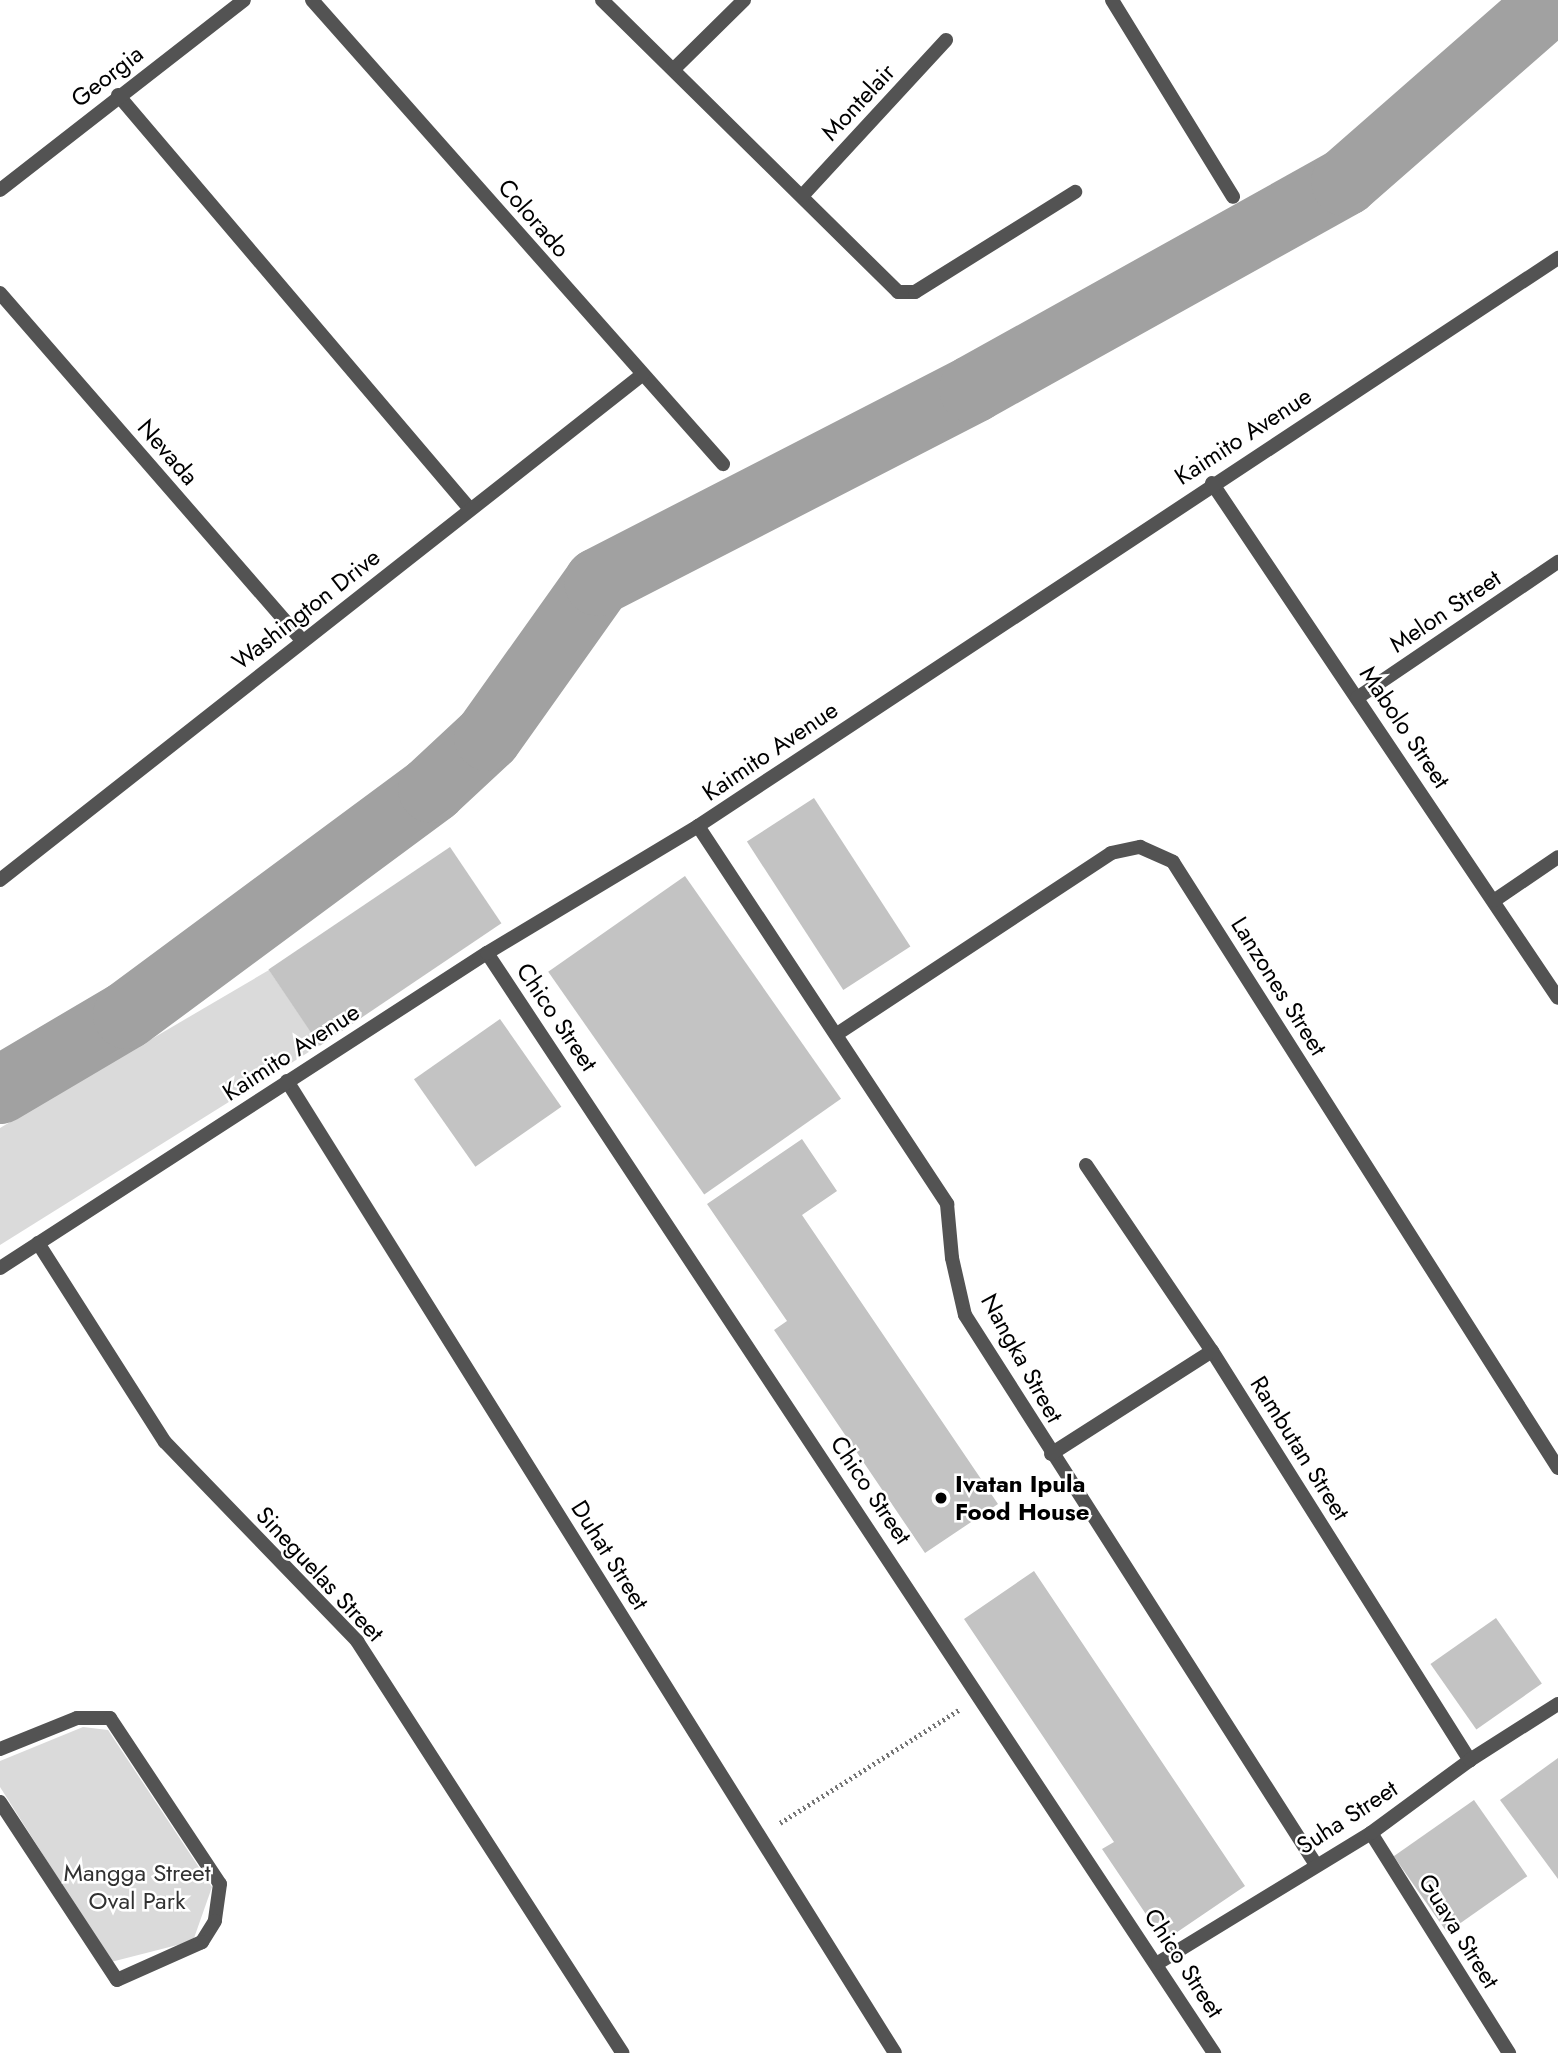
<!DOCTYPE html>
<html>
<head>
<meta charset="utf-8">
<style>
  body { margin:0 }
  #map { position:relative; width:1558px; height:2053px; overflow:hidden; background:#fff; font-family:Jost,sans-serif }
  div>[style] { position:absolute }
  [style*='--x'] { left:calc(var(--x)*1px); top:calc(var(--y)*1px); width:calc(var(--w)*1px); rotate:calc(var(--a)*1deg) }
  .green>* { inset:0; background:#dadada }
  .river>* { height:68px; margin:-34px; padding:0 34px; transform-origin:34px; border-radius:34px; background:#a1a1a1 }
  .building>* { inset:0; background:#c3c3c3; transform-origin:0 0 }
  .path>* { height:4.5px; margin-top:-2.25px; transform-origin:0; background:repeating-linear-gradient(90deg,#757575 0 2px,transparent 0 5.5px) }
  .street>* { height:14px; margin:-7px; padding:0 7px; transform-origin:7px; border-radius:7px; background:#535353 }
  .dots>* { width:19px; height:19px; translate:-50% -50%; box-sizing:border-box; border:4px solid #fff; border-radius:50% }
  span { translate:-50% -50%; white-space:nowrap; text-align:center; line-height:1.15; -webkit-text-stroke:5px #fff; paint-order:stroke }
  .street-label { font-size:24px; color:#000 }
  .poi-label { font-size:24px; color:#000; font-weight:700 }
  .left { translate:0 -50%; text-align:left }
  .park-label { font-size:24px; color:#313131 }
</style>
</head>
<body>
<div id="map">
  <div class="green">
    <div style="clip-path:polygon(269px 970px,320px 1045px,0 1245px,0 1128px)"></div>
    <div style="clip-path:polygon(83px 1727px,108px 1730px,212px 1887px,193px 1941px,111px 1962px,0 1787px,0 1761px)"></div>
  </div>
  <div class="river">
    <div style="--x:0;--y:1090;--w:147;--a:-30.6"></div>
    <div style="--x:127;--y:1015;--w:380;--a:-36.5"></div>
    <div style="--x:432;--y:789;--w:76;--a:-42.9"></div>
    <div style="--x:488;--y:737;--w:190;--a:-54.6"></div>
    <div style="--x:598;--y:582;--w:422;--a:-27.2"></div>
    <div style="--x:973;--y:389;--w:426;--a:-29.1"></div>
    <div style="--x:1345;--y:182;--w:276;--a:-41.2"></div>
  </div>
  <div class="building">
    <div style="left:814px;top:798px;width:177px;height:80px;rotate:57deg"></div>
    <div style="left:450px;top:847px;width:92px;height:219px;rotate:56deg"></div>
    <div style="left:685px;top:876px;width:272px;height:167px;rotate:55deg"></div>
    <div style="left:500px;top:1019px;width:107px;height:105px;rotate:55deg"></div>
    <div style="clip-path:polygon(802px 1139px,837px 1191px,802px 1215px,998px 1504px,925px 1553px,774px 1330px,787px 1321px,707px 1204px)"></div>
    <div style="clip-path:polygon(1034px 1571px,1245px 1886px,1164px 1941px,1102px 1849px,1114px 1842px,964px 1619px)"></div>
    <div style="left:1496px;top:1618px;width:80px;height:80px;rotate:55deg"></div>
    <div style="clip-path:polygon(1558px 1758px,1558px 1879px,1500px 1800px)"></div>
    <div style="left:1474px;top:1800px;width:93px;height:98px;rotate:55deg"></div>
  </div>
  <div class="path">
    <div style="--x:780;--y:1823;--w:212;--a:-32.3"></div>
  </div>
  <div class="street">
    <div style="--x:312;--y:0;--w:620;--a:48.47"></div>
    <div style="--x:602;--y:0;--w:416;--a:44.6"></div>
    <div style="--x:898;--y:292;--w:17;--a:0"></div>
    <div style="--x:915;--y:292;--w:189;--a:-32"></div>
    <div style="--x:1112;--y:0;--w:231;--a:58.4"></div>
    <div style="--x:675;--y:68;--w:97;--a:-44.6"></div>
    <div style="--x:118;--y:95;--w:543;--a:49.63"></div>
    <div style="--x:0;--y:190;--w:309;--a:-37.9"></div>
    <div style="--x:803;--y:195;--w:211;--a:-47.3"></div>
    <div style="--x:0;--y:293;--w:461;--a:49"></div>
    <div style="--x:1212;--y:483;--w:620;--a:56.11"></div>
    <div style="--x:1357;--y:698;--w:243;--a:-34.1"></div>
    <div style="--x:698;--y:826;--w:453;--a:56.6"></div>
    <div style="--x:947;--y:1204;--w:54;--a:84.7"></div>
    <div style="--x:952;--y:1258;--w:58;--a:77.2"></div>
    <div style="--x:965;--y:1315;--w:652;--a:57.45"></div>
    <div style="--x:0;--y:880;--w:817;--a:-38.19"></div>
    <div style="--x:1495;--y:900;--w:76;--a:-34.3"></div>
    <div style="--x:487;--y:953;--w:1319;--a:56.54"></div>
    <div style="--x:837;--y:1034;--w:328;--a:-33.4"></div>
    <div style="--x:1111;--y:853;--w:30;--a:-12"></div>
    <div style="--x:1140;--y:847;--w:36;--a:24"></div>
    <div style="--x:1173;--y:862;--w:718;--a:57.57"></div>
    <div style="--x:287;--y:1081;--w:1146;--a:57.97"></div>
    <div style="--x:1086;--y:1165;--w:225;--a:55.9"></div>
    <div style="--x:1212;--y:1351;--w:484;--a:57.8"></div>
    <div style="--x:38;--y:1243;--w:236;--a:57.5"></div>
    <div style="--x:165;--y:1442;--w:277;--a:46"></div>
    <div style="--x:357;--y:1641;--w:490;--a:57.2"></div>
    <div style="--x:0;--y:1268;--w:580;--a:-32.9"></div>
    <div style="--x:487;--y:953;--w:246;--a:-31"></div>
    <div style="--x:698;--y:826;--w:1031;--a:-33.44"></div>
    <div style="--x:1051;--y:1454;--w:191;--a:-32.6"></div>
    <div style="--x:0;--y:1749;--w:83;--a:-21.9"></div>
    <div style="--x:77;--y:1718;--w:33;--a:0"></div>
    <div style="--x:110;--y:1718;--w:199;--a:56.5"></div>
    <div style="--x:220;--y:1884;--w:37;--a:98"></div>
    <div style="--x:215;--y:1921;--w:25;--a:122"></div>
    <div style="--x:202;--y:1942;--w:93;--a:155.9"></div>
    <div style="--x:117;--y:1980;--w:213;--a:-123.3"></div>
    <div style="--x:1371;--y:1833;--w:260;--a:57.9"></div>
    <div style="--x:1158;--y:1963;--w:250;--a:-31.4"></div>
    <div style="--x:1371;--y:1833;--w:123;--a:-36.4"></div>
    <div style="--x:1470;--y:1760;--w:104;--a:-32.5"></div>
  </div>
  <div class="dots">
    <div style="left:941px;top:1498px;background:#000"></div>
  </div>
  <div class="street-label">
    <span style="left:107px;top:76px;rotate:-38deg">Georgia</span>
    <span style="left:858px;top:102px;rotate:-47deg">Montelair</span>
    <span style="left:534px;top:218px;rotate:49deg">Colorado</span>
    <span style="left:1243px;top:436px;rotate:-33deg">Kaimito Avenue</span>
    <span style="left:168px;top:452px;rotate:49deg">Nevada</span>
    <span style="left:306px;top:609px;rotate:-38deg">Washington Drive</span>
    <span style="left:1445px;top:611px;rotate:-34deg">Melon Street</span>
    <span style="left:1405px;top:727px;rotate:56deg">Mabolo Street</span>
    <span style="left:770px;top:751px;rotate:-34deg">Kaimito Avenue</span>
    <span style="left:1279px;top:986px;rotate:58deg">Lanzones Street</span>
    <span style="left:557px;top:1017px;rotate:56deg">Chico Street</span>
    <span style="left:291px;top:1052px;rotate:-33deg">Kaimito Avenue</span>
    <span style="left:1022px;top:1358px;rotate:61deg">Nangka Street</span>
    <span style="left:1300px;top:1448px;rotate:58deg">Rambutan Street</span>
    <span style="left:871px;top:1490px;rotate:56deg">Chico Street</span>
    <span style="left:610px;top:1555px;rotate:58deg">Duhat Street</span>
    <span style="left:320px;top:1574px;rotate:47deg">Sineguelas Street</span>
    <span style="left:1347px;top:1817px;rotate:-33deg">Suha Street</span>
    <span style="left:1459px;top:1931px;rotate:58deg">Guava Street</span>
    <span style="left:1184px;top:1963px;rotate:57deg">Chico Street</span>
  </div>
  <div class="poi-label">
    <span class="left" style="left:955px;top:1498px">Ivatan Ipula<br>Food House</span>
  </div>
  <div class="park-label">
    <span style="left:137px;top:1887px">Mangga Street<br>Oval Park</span>
  </div>
</div>
</body>
</html>
